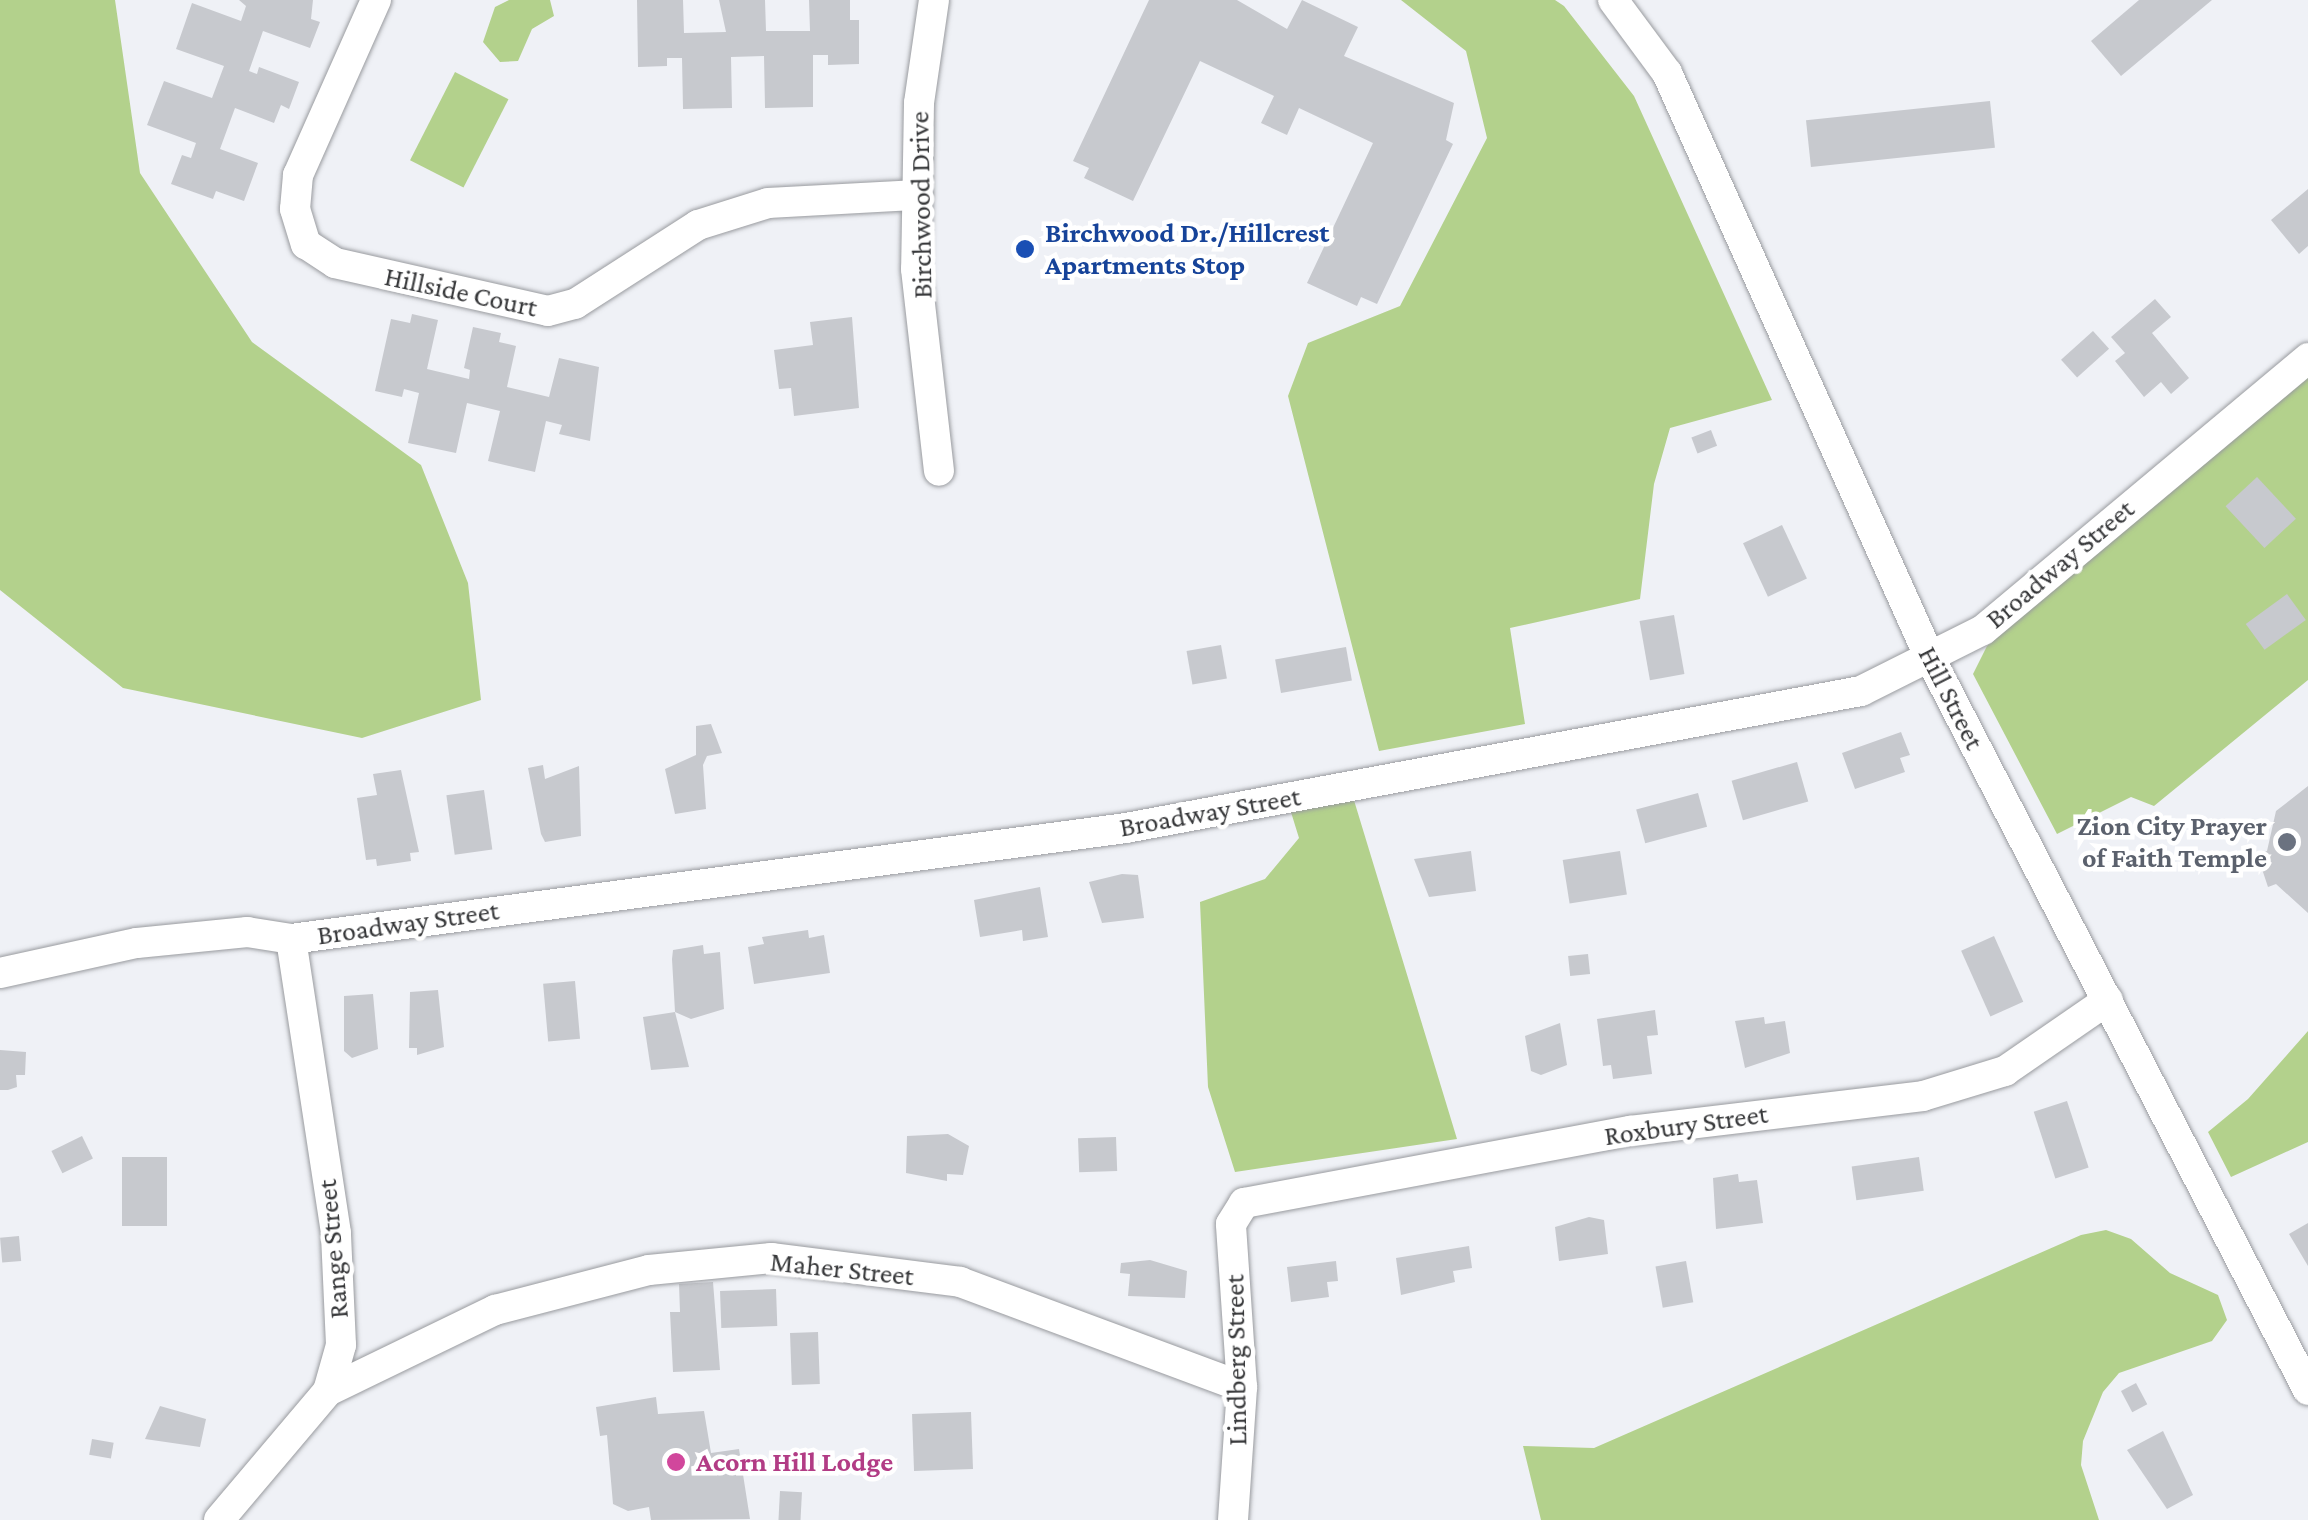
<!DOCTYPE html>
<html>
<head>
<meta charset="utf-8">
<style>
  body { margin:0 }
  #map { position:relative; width:2308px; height:1520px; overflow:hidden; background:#eff1f6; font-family:"Crimson Pro",serif }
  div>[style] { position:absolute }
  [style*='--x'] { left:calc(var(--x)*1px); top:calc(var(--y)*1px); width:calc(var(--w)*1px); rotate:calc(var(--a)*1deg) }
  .green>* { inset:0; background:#b3d18c; transform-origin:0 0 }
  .building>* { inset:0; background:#c7c9ce; transform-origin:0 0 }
  .roads { filter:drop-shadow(0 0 2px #999b9f) drop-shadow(0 0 2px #999b9f) }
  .minor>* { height:30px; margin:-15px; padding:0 15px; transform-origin:15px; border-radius:15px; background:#fff }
  .dots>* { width:28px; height:28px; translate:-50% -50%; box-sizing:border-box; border:5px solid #fff; border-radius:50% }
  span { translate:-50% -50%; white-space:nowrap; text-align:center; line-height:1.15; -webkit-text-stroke:9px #fff; paint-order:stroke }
  .street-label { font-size:28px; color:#37383a }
  .transit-label { font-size:28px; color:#164399; font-weight:700 }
  .left { translate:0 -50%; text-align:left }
  .worship-label { font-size:28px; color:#5b616d; font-weight:700 }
  .right { translate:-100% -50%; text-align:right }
  .hotel-label { font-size:28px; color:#b23c85; font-weight:700 }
</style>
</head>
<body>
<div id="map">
  <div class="green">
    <div style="clip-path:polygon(0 0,115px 0,140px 173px,252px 342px,421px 465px,468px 583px,481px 700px,362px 738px,123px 688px,0 590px)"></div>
    <div style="clip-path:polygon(509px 0,550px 0,554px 16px,532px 29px,518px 61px,500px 62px,483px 42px,495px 7px)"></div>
    <div style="clip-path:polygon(1401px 0,1555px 0,1564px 6px,1634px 96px,1772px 400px,1670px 428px,1654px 484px,1640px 599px,1510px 628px,1525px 724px,1379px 751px,1288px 396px,1308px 343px,1400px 306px,1487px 138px,1466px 51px)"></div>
    <div style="left:455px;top:72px;width:60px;height:99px;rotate:27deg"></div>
    <div style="clip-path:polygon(2308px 377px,2308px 680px,2154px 806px,2131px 797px,2057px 834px,1973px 674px,1987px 646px)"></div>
    <div style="clip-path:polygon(1353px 797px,1457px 1139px,1235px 1172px,1208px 1087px,1200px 902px,1265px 879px,1299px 838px,1290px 809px)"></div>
    <div style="clip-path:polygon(2308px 1031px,2308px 1142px,2231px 1177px,2208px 1132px,2248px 1099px)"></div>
    <div style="clip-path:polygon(2106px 1230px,2131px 1239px,2170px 1273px,2218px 1295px,2227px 1320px,2212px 1341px,2119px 1373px,2103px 1392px,2083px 1441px,2081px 1465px,2099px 1520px,1541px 1520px,1523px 1446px,1594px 1448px,2081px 1235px)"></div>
  </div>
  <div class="building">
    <div style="clip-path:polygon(239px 0,313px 0,311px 19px,320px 22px,310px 48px,263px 31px,249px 71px,257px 74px,259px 67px,299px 82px,289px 109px,281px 105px,274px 123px,235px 108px,220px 149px,258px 163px,244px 201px,216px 191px,213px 199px,171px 184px,182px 155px,191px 158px,196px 143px,147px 125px,164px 81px,212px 98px,224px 66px,176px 49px,192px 3px,241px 21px,246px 6px)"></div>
    <div style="clip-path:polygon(637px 0,683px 0,684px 33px,726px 32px,719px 0,765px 0,766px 31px,810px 31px,809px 0,850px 0,850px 20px,859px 20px,859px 64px,828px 65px,828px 55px,813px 55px,813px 107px,765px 108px,764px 56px,731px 57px,732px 108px,683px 109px,682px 58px,667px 58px,667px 66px,638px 67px)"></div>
    <div style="clip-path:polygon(1149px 0,1237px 0,1287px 29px,1302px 0,1358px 27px,1344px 56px,1454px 103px,1446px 140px,1453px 144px,1377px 304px,1361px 297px,1357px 306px,1307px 283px,1373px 143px,1299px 108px,1287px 135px,1261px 123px,1274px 96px,1200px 61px,1133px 201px,1084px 178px,1089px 168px,1073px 161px)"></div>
    <div style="clip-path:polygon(2139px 0,2212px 0,2121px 76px,2091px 41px)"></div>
    <div style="left:1990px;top:101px;width:47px;height:185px;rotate:84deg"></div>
    <div style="clip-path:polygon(2308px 189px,2308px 246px,2299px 254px,2271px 220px)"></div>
    <div style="clip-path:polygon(2155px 299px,2171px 317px,2152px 333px,2189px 378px,2171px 394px,2161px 382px,2144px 397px,2115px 361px,2125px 353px,2111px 337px)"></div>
    <div style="clip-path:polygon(412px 314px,438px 320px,427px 369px,469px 379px,470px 370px,464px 368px,473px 327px,501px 333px,499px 342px,516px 346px,507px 387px,549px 397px,559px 358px,599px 367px,590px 441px,559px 434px,562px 425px,546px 421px,535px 472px,488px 461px,500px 411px,467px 403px,456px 453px,408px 443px,419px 393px,404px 389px,402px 397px,375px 391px,391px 319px,410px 323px)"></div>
    <div style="clip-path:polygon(852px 317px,859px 408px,794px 416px,791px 388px,779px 389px,774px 350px,813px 345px,810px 322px)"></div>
    <div style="left:2093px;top:331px;width:24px;height:43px;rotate:48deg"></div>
    <div style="left:1711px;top:430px;width:17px;height:21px;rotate:69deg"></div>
    <div style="left:2257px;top:477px;width:57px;height:43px;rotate:47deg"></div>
    <div style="left:1782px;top:525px;width:59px;height:43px;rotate:65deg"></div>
    <div style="left:2287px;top:594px;width:32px;height:51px;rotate:54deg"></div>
    <div style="left:1674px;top:615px;width:60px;height:35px;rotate:80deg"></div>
    <div style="left:1221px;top:645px;width:34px;height:35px;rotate:80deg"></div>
    <div style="left:1346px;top:647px;width:34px;height:72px;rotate:80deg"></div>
    <div style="clip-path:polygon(711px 724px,722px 753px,707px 756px,703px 765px,706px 809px,675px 814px,665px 769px,696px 755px,696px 726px)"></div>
    <div style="clip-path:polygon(1901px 732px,1910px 755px,1900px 758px,1905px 772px,1855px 789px,1842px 753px)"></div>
    <div style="left:1797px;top:762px;width:41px;height:68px;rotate:74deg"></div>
    <div style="clip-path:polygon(543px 765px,545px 779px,579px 766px,581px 836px,545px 842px,541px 834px,528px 768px)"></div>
    <div style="clip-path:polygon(401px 770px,419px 852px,410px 853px,411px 861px,377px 866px,376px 859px,366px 860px,357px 798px,377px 795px,373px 774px)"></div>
    <div style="clip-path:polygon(2308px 786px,2308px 913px,2276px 884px,2268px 887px,2257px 854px,2267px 851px,2276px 811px)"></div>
    <div style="left:484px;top:790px;width:60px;height:38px;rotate:82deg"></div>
    <div style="left:1698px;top:793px;width:35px;height:64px;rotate:75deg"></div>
    <div style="clip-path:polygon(1471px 851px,1476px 891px,1429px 897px,1414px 859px)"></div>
    <div style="left:1620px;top:851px;width:44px;height:58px;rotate:81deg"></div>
    <div style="clip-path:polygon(1122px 874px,1138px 875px,1144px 918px,1102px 923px,1089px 882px)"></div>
    <div style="clip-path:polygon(1040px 887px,1048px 937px,1023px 941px,1022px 930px,980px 937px,974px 900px)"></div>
    <div style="clip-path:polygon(808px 930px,809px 938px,824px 935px,830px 973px,754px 984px,748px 947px,764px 944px,762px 937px)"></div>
    <div style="left:1994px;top:936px;width:72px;height:36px;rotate:66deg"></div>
    <div style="clip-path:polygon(703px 945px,704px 954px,720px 952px,724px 1009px,691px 1019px,675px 1012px,672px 959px,673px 950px)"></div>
    <div style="left:1588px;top:954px;width:20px;height:20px;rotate:84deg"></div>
    <div style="left:575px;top:981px;width:58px;height:32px;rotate:85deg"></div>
    <div style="clip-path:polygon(438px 990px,444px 1047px,417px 1055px,417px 1048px,409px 1048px,410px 992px)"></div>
    <div style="clip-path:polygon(373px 994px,378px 1049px,352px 1058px,344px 1051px,344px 996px)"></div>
    <div style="clip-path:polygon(1655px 1010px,1658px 1035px,1647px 1036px,1652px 1074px,1613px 1079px,1611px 1065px,1603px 1066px,1597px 1019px)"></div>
    <div style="clip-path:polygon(675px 1012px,689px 1067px,651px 1070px,643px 1017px)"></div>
    <div style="clip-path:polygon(1764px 1017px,1765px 1024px,1785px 1021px,1790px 1053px,1745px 1068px,1735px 1021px)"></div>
    <div style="clip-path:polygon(1560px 1023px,1567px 1065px,1541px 1075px,1531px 1071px,1525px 1036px)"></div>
    <div style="clip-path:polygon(0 1050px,26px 1052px,25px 1075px,16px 1075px,17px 1087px,8px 1090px,0 1090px)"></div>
    <div style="left:2067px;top:1101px;width:70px;height:35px;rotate:72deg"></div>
    <div style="clip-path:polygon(948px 1134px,969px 1146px,963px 1175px,947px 1174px,947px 1181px,906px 1173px,907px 1136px)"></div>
    <div style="left:82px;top:1136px;width:25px;height:34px;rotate:64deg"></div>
    <div style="left:1116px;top:1137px;width:34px;height:38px;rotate:88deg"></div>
    <div style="left:122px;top:1157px;width:45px;height:69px"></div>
    <div style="left:1919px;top:1157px;width:34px;height:68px;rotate:82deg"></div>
    <div style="clip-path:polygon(1738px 1174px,1739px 1182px,1757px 1180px,1763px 1223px,1716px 1229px,1713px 1178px)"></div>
    <div style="clip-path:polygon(1589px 1217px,1604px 1220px,1608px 1254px,1559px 1261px,1555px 1227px)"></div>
    <div style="clip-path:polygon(2308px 1223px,2308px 1266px,2289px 1234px)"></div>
    <div style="left:19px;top:1236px;width:25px;height:19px;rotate:85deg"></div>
    <div style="clip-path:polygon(1469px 1246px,1472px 1268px,1453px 1271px,1455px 1282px,1401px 1295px,1396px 1258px)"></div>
    <div style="clip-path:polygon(1150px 1260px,1187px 1271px,1185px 1298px,1128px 1296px,1130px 1274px,1120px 1273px,1121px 1263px)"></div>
    <div style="clip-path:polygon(1336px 1261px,1338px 1281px,1327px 1282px,1329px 1297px,1291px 1302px,1287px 1267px)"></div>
    <div style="left:1686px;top:1261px;width:42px;height:31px;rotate:80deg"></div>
    <div style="clip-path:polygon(713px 1282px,720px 1370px,673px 1372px,670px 1312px,680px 1312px,679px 1284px)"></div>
    <div style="left:776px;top:1289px;width:37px;height:56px;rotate:88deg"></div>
    <div style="left:818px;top:1332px;width:52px;height:28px;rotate:88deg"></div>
    <div style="left:2136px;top:1383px;width:24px;height:17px;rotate:62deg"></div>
    <div style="clip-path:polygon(656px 1397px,658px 1414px,704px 1411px,711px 1453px,739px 1449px,750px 1519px,651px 1520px,649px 1507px,628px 1511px,613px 1504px,607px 1435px,600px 1436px,596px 1407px)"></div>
    <div style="clip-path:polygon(160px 1406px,206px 1419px,200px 1447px,145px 1439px)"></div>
    <div style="left:971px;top:1412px;width:57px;height:59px;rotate:88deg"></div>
    <div style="clip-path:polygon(2163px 1431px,2193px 1495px,2167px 1509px,2127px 1450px)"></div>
    <div style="left:92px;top:1439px;width:22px;height:16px;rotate:10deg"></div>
    <div style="left:780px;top:1491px;width:22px;height:29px;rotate:3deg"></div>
  </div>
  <div class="roads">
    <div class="minor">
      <div style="--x:376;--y:0;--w:192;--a:114"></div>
      <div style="--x:298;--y:175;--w:34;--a:95"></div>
      <div style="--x:295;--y:209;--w:37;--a:73"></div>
      <div style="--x:306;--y:244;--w:35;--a:33"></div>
      <div style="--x:335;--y:263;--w:218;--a:12.7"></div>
      <div style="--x:548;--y:311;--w:28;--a:-15"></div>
      <div style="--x:575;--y:304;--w:146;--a:-32.7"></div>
      <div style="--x:698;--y:225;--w:73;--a:-17.4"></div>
      <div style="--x:768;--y:203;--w:150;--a:-3.1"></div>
      <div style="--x:934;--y:0;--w:104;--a:98.3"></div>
      <div style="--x:919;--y:103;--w:166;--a:91"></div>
      <div style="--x:916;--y:269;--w:203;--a:83.5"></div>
      <div style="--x:1613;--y:0;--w:91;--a:53.5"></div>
      <div style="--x:1667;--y:73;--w:639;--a:65.8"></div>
      <div style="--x:1929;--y:656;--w:826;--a:62.69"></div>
      <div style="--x:0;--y:973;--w:140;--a:-12.4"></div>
      <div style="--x:137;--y:943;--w:111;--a:-5.7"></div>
      <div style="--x:247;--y:932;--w:45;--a:9"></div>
      <div style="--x:291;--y:939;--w:842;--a:-7.57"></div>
      <div style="--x:1126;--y:828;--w:748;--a:-10.56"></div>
      <div style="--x:1861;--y:691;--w:136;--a:-26.6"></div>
      <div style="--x:1983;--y:630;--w:424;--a:-39.9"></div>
      <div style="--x:328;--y:1391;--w:186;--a:-25.9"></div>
      <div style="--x:495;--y:1310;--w:159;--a:-14.6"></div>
      <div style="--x:649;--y:1270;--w:123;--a:-5.6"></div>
      <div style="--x:771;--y:1258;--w:191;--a:7.2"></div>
      <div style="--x:960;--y:1282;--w:301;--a:20.4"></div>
      <div style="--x:219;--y:1520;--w:169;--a:-49.8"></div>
      <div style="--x:328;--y:1391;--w:48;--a:-74.2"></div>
      <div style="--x:341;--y:1345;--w:112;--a:-92.6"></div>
      <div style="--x:336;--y:1233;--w:297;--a:-98.7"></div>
      <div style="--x:1233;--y:1520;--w:133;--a:-86.1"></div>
      <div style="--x:1242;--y:1387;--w:163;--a:-93.9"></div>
      <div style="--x:1231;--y:1224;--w:25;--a:-58"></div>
      <div style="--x:1244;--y:1203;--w:393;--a:-10.6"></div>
      <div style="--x:1630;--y:1131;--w:295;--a:-6.8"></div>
      <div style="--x:1923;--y:1096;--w:86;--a:-17"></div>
      <div style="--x:2005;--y:1071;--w:125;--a:-34.6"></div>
    </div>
  </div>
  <div class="dots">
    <div style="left:1025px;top:249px;background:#1a4fb4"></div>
    <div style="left:2287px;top:842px;background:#6b7280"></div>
    <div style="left:676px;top:1462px;background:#d1479c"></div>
  </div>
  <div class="street-label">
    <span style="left:921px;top:205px;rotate:-91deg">Birchwood Drive</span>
    <span style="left:461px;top:292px;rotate:12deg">Hillside Court</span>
    <span style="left:2060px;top:564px;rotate:-40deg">Broadway Street</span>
    <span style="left:1951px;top:698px;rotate:63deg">Hill Street</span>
    <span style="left:1210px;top:812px;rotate:-10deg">Broadway Street</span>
    <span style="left:408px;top:923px;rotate:-8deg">Broadway Street</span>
    <span style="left:1686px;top:1125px;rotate:-8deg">Roxbury Street</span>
    <span style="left:333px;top:1249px;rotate:-95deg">Range Street</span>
    <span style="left:842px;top:1269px;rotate:6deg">Maher Street</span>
    <span style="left:1236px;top:1360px;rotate:-91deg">Lindberg Street</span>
  </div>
  <div class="transit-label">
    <span class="left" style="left:1045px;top:249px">Birchwood Dr./Hillcrest<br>Apartments Stop</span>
  </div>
  <div class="worship-label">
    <span class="right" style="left:2267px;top:842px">Zion City Prayer<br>of Faith Temple</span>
  </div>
  <div class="hotel-label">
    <span class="left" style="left:696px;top:1462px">Acorn Hill Lodge</span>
  </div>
</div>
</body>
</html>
